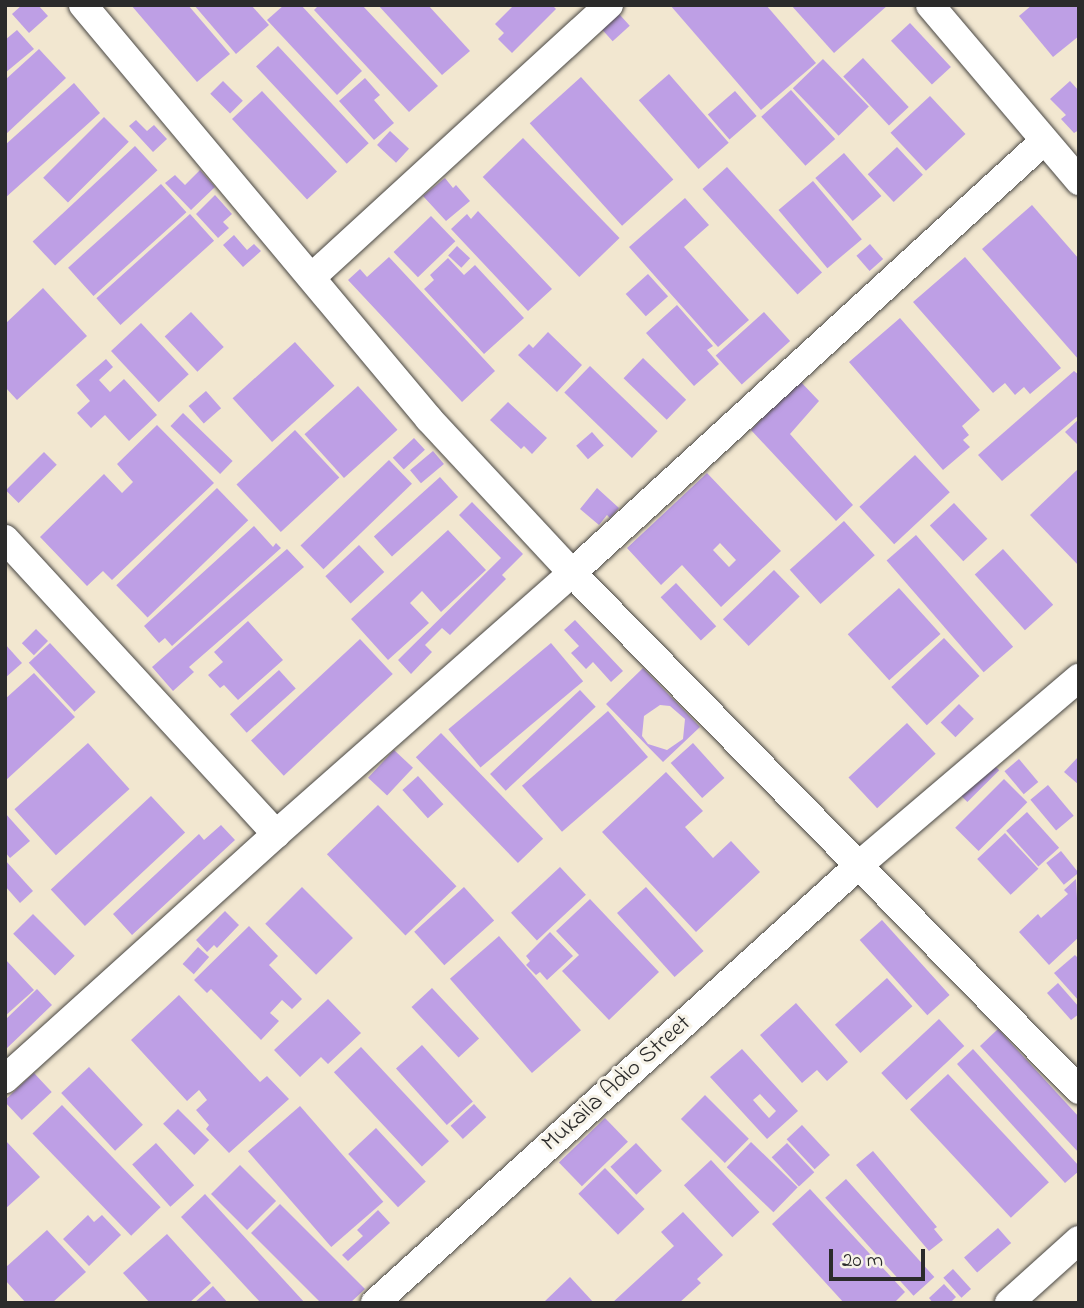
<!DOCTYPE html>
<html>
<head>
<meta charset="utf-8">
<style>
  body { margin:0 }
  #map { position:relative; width:1084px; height:1308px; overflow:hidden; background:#f2e7d0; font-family:"Indie Flower",sans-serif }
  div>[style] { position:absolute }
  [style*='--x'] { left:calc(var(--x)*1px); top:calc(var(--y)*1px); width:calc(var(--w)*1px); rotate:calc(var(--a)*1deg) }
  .building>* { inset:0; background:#be9fe5; transform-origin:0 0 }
  .roads { filter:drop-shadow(0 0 2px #494744) drop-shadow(0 0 2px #494744) }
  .minor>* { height:28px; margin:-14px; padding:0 14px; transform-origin:14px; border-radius:14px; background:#fff }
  span { translate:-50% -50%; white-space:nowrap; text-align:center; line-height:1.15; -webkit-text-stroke:6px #f7f3e8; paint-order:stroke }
  .street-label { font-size:24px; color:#2b2b2b }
  .frame { position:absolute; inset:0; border:7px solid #2b2b2b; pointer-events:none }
  .scale { position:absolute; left:829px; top:1249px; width:96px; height:32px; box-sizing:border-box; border:4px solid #2b2b2b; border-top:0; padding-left:9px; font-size:21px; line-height:24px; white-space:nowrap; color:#2b2b2b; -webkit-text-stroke:5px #f7f3e8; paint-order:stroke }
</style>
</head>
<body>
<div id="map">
  <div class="building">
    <div style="clip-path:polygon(22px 5px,38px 5px,48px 16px,29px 33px,12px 14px)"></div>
    <div style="clip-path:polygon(131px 5px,188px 5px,230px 54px,197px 82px)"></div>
    <div style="clip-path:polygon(194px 5px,251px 5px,269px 25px,236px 54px)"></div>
    <div style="clip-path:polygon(284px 5px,301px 5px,362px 71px,337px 95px,267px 20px)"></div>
    <div style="clip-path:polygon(319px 5px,362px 5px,438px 86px,409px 112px,314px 10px)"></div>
    <div style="clip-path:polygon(378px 5px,428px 5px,470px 51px,442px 75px)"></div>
    <div style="clip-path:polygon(514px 5px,552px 5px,556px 9px,512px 53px,498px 39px,504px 33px,495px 24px)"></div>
    <div style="left:611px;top:5px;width:28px;height:23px;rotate:48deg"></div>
    <div style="clip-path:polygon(670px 5px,766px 5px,816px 63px,761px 110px)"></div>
    <div style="clip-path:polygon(791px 5px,888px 5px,834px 53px)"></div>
    <div style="clip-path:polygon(1032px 5px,1079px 5px,1079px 36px,1053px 57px,1019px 16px)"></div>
    <div style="left:910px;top:23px;width:60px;height:26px;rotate:47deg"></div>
    <div style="clip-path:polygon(17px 30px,34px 49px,5px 73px,5px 40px)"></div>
    <div style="left:278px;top:46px;width:133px;height:30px;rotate:47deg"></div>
    <div style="clip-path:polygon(39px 49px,66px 78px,5px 135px,5px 80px)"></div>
    <div style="left:863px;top:58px;width:67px;height:27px;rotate:47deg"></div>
    <div style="left:823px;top:59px;width:66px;height:42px;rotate:46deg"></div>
    <div style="left:669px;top:74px;width:91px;height:40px;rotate:49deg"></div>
    <div style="left:581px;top:77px;width:138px;height:69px;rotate:48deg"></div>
    <div style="clip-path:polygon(365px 78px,380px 95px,374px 100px,394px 123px,374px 140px,339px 101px)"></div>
    <div style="left:223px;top:81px;width:28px;height:18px;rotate:45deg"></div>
    <div style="clip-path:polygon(1070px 81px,1079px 91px,1079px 130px,1074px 133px,1061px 119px,1066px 115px,1050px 99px)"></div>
    <div style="clip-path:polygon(74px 83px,100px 113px,5px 198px,5px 145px)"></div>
    <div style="left:791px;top:90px;width:66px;height:40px;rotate:48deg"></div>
    <div style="left:262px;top:91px;width:110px;height:41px;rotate:47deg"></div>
    <div style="left:735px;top:91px;width:33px;height:36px;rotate:49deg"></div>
    <div style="left:930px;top:96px;width:52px;height:54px;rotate:47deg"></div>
    <div style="left:104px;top:117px;width:35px;height:86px;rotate:45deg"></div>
    <div style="clip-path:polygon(136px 120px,147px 131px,154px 125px,167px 139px,153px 152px,129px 126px)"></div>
    <div style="left:390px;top:131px;width:26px;height:19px;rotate:43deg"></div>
    <div style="left:523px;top:138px;width:139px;height:56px;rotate:46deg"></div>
    <div style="left:135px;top:146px;width:33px;height:140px;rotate:47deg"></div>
    <div style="left:897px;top:147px;width:38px;height:40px;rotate:47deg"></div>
    <div style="left:844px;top:153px;width:57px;height:38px;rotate:49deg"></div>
    <div style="left:727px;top:167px;width:142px;height:33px;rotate:48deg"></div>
    <div style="clip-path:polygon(200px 170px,215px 187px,191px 210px,165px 183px,175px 175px,185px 185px)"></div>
    <div style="clip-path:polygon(445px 178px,453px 188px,456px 185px,470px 201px,446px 221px,423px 196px)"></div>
    <div style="left:813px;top:181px;width:76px;height:45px;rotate:50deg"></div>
    <div style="left:161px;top:184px;width:38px;height:125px;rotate:48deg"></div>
    <div style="clip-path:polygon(215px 195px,232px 214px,223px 222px,229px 228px,218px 238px,196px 214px)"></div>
    <div style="clip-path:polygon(685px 198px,709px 225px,684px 247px,749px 320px,718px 347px,629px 247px)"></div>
    <div style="clip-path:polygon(1032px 205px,1079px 259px,1079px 360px,982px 249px)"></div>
    <div style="clip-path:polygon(478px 211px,552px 289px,528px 311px,451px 229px,467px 214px,471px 219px)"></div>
    <div style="left:190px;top:214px;width:36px;height:126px;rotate:48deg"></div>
    <div style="left:431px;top:216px;width:35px;height:52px;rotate:46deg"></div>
    <div style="clip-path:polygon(234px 235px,247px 250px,254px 244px,261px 251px,243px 267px,223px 245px)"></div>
    <div style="left:870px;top:244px;width:20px;height:18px;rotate:49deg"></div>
    <div style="left:457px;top:246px;width:18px;height:13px;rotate:43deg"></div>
    <div style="clip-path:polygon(389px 257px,495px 371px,462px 402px,348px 280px,360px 269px,367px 277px)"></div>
    <div style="clip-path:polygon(965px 257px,1061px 368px,1030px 394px,1024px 387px,1015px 395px,1005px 383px,993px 393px,913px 302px)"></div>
    <div style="clip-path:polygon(448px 258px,464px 275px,475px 265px,524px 318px,484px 354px,424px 289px,434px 280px,430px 275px)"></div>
    <div style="left:648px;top:274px;width:30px;height:30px;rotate:48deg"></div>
    <div style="clip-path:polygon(43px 288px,87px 336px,17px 400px,5px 387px,5px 324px)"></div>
    <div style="clip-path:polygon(677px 305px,713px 346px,707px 350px,719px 364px,694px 386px,646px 333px)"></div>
    <div style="left:191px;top:312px;width:48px;height:36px;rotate:47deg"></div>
    <div style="left:764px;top:312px;width:39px;height:65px;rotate:48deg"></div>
    <div style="clip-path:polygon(900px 318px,980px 410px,962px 426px,969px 435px,963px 440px,970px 447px,943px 470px,849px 362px)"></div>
    <div style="left:141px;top:323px;width:70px;height:41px;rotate:47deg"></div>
    <div style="clip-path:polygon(548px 332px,582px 365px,557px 392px,518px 355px,529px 344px,533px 348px)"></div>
    <div style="left:295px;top:342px;width:59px;height:84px;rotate:48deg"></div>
    <div style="left:643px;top:358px;width:60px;height:28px;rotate:44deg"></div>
    <div style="clip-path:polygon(106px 359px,113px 367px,99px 380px,110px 392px,124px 379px,157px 415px,129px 441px,105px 415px,91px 428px,77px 413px,90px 401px,76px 385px)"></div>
    <div style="left:590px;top:366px;width:94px;height:37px;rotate:44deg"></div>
    <div style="clip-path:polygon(1074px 371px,1079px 375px,1079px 415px,1002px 481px,978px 455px)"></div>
    <div style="clip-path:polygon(799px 380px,819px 401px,790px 434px,853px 505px,836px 521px,751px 430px)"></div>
    <div style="left:358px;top:386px;width:59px;height:72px;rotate:48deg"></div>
    <div style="left:206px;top:391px;width:23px;height:23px;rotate:49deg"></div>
    <div style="clip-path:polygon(508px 402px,547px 438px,532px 454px,524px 446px,521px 449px,490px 420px)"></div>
    <div style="left:183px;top:413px;width:69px;height:18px;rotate:44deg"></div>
    <div style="clip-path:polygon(1079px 419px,1079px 446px,1065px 432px)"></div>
    <div style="clip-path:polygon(157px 425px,214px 483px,112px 580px,103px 571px,87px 586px,40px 537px,104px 474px,122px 493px,133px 482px,117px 464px)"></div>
    <div style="left:295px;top:430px;width:65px;height:80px;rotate:47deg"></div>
    <div style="left:592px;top:432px;width:18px;height:21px;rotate:49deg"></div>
    <div style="left:414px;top:438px;width:16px;height:29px;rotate:47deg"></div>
    <div style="left:433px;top:451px;width:17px;height:30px;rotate:50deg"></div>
    <div style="left:44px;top:452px;width:18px;height:54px;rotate:45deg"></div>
    <div style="left:915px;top:455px;width:51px;height:76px;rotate:47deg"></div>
    <div style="left:389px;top:460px;width:33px;height:123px;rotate:46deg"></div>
    <div style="clip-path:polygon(1079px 468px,1079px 566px,1030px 515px)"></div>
    <div style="clip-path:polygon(evenodd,707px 473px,781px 551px,721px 607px,682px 565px,661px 585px,627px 548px,707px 473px,720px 543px,736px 560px,729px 567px,713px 550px,720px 543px)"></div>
    <div style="left:440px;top:477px;width:27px;height:89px;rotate:48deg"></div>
    <div style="left:217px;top:488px;width:45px;height:140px;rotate:46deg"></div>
    <div style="clip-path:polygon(597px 488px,619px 508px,610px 518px,607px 515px,599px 525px,580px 509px)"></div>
    <div style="clip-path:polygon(472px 502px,523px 554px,502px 575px,506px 579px,450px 635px,442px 628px,425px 645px,432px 652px,411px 674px,398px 660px,501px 558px,459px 515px)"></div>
    <div style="left:954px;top:503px;width:49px;height:33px;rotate:47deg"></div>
    <div style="left:844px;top:521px;width:46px;height:73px;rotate:48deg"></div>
    <div style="clip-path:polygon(254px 526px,273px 547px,276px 543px,281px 548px,172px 646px,165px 638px,159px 643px,144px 626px)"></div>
    <div style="clip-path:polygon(448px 530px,486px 570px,441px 612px,422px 591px,410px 603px,429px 623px,388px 660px,351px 619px)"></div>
    <div style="left:916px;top:535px;width:148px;height:39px;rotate:49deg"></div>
    <div style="left:359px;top:545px;width:37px;height:46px;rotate:47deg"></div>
    <div style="clip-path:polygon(287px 549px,304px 567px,189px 667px,194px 672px,173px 691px,152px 667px)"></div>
    <div style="left:1003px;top:549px;width:75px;height:38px;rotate:48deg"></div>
    <div style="left:774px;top:570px;width:37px;height:71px;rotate:46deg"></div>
    <div style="left:676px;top:583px;width:59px;height:21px;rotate:47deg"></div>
    <div style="left:899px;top:588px;width:62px;height:69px;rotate:48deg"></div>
    <div style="clip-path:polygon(575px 620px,623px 671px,611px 682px,593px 662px,586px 669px,571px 653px,579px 646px,564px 630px)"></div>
    <div style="clip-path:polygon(248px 621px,283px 660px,238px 700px,224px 685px,220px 688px,208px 675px,223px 662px,214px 652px)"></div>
    <div style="left:36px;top:629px;width:17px;height:20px;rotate:45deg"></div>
    <div style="left:944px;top:638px;width:52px;height:72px;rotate:47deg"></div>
    <div style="left:360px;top:639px;width:48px;height:149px;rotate:47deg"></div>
    <div style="left:50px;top:643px;width:67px;height:29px;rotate:47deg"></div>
    <div style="left:551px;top:643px;width:50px;height:134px;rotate:50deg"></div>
    <div style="clip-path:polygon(5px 644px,22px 663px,5px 678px)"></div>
    <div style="clip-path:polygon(evenodd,643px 668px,700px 727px,663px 762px,606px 704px,643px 668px,660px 705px,670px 706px,685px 719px,683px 739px,667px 750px,648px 744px,642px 736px,644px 716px,660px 705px)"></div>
    <div style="left:279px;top:670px;width:25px;height:66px;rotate:48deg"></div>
    <div style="clip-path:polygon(34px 673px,75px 717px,5px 781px,5px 699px)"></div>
    <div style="left:580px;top:690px;width:23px;height:123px;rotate:47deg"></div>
    <div style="left:959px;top:704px;width:21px;height:26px;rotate:45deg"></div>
    <div style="left:608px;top:711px;width:61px;height:114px;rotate:49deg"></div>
    <div style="left:907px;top:723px;width:42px;height:80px;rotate:47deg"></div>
    <div style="left:441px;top:733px;width:147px;height:35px;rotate:46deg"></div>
    <div style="left:88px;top:743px;width:62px;height:99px;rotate:48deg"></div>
    <div style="left:693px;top:743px;width:47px;height:30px;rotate:48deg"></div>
    <div style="left:394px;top:750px;width:26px;height:38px;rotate:43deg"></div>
    <div style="clip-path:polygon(1079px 756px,1079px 785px,1064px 772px)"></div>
    <div style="left:1019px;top:759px;width:30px;height:19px;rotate:50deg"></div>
    <div style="left:990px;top:761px;width:13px;height:45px;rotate:45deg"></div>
    <div style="clip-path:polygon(666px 772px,703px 811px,685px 827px,713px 858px,731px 841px,760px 872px,696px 932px,602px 832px)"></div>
    <div style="left:418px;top:776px;width:38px;height:21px;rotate:48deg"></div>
    <div style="left:1004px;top:779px;width:33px;height:69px;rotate:45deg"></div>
    <div style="left:1048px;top:785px;width:40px;height:23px;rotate:50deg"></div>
    <div style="left:151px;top:796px;width:50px;height:137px;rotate:47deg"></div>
    <div style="left:378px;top:805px;width:113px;height:71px;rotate:46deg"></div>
    <div style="left:1027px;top:812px;width:48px;height:28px;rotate:48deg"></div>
    <div style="clip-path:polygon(5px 813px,30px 841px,10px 858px,5px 852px)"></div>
    <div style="clip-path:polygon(221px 825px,235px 840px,132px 935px,113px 914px,199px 834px,204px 840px)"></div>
    <div style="left:1005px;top:833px;width:49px;height:38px;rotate:47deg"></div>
    <div style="left:1061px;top:851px;width:28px;height:19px;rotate:51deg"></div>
    <div style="clip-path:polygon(5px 860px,33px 891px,20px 903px,5px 886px)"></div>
    <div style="left:560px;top:867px;width:38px;height:67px;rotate:47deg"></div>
    <div style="clip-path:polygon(1076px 879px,1079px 937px,1049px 965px,1019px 932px,1038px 914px,1041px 918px,1068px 894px,1064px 890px)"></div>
    <div style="left:302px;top:887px;width:72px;height:52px;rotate:45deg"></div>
    <div style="left:464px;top:887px;width:45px;height:67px;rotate:48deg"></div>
    <div style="left:646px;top:887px;width:86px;height:39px;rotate:48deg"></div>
    <div style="clip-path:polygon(590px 899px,659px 972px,609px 1020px,562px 971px,579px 955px,556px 931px)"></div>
    <div style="clip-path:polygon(225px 911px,239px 925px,217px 948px,214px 945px,207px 952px,196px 940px)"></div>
    <div style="left:33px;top:914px;width:59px;height:28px;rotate:45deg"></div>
    <div style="left:882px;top:920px;width:101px;height:30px;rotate:48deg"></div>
    <div style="clip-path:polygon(249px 926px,278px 956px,269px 965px,302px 999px,292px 1009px,282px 1000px,270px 1013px,279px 1021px,261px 1040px,211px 989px,207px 993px,194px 980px)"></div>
    <div style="clip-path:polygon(550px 932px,573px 956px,547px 980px,540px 972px,536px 975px,526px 965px,530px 961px,526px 956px)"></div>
    <div style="left:499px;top:936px;width:125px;height:65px;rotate:49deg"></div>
    <div style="left:198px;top:947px;width:15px;height:23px;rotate:42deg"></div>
    <div style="clip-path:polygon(1075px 955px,1079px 959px,1079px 1001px,1054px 973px)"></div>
    <div style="clip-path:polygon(5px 959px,34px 990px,5px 1016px)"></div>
    <div style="left:887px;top:978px;width:38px;height:70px;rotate:48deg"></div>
    <div style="clip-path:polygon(1058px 983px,1079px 1007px,1079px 1014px,1071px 1020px,1047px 993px)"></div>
    <div style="left:432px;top:988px;width:69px;height:28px;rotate:47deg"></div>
    <div style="clip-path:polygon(37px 989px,52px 1005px,5px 1050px,5px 1020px)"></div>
    <div style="clip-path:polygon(179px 995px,260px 1082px,267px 1076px,289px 1099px,229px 1153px,206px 1129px,209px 1125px,196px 1110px,207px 1100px,199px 1090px,187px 1101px,131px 1040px)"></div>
    <div style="clip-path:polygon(328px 999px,361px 1033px,328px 1064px,321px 1057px,300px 1077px,274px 1050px)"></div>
    <div style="clip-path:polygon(796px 1003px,848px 1062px,827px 1081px,817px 1070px,802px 1083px,760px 1035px)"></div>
    <div style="left:939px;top:1019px;width:37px;height:79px;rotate:47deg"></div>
    <div style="clip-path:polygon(998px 1029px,1079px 1117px,1079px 1153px,980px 1046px)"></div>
    <div style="left:422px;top:1045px;width:76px;height:35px;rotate:48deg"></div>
    <div style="left:361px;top:1047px;width:129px;height:37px;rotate:47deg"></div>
    <div style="clip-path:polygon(evenodd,742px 1049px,798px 1111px,767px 1139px,710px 1077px,742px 1049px,760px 1094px,776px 1111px,769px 1118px,753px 1100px,760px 1094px)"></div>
    <div style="clip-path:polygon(973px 1049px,1079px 1166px,1079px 1171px,1065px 1183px,957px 1064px)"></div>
    <div style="left:89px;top:1067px;width:79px;height:38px;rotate:47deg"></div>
    <div style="left:34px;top:1073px;width:26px;height:41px;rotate:47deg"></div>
    <div style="left:948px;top:1074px;width:148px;height:52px;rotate:47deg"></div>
    <div style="left:705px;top:1095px;width:62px;height:34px;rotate:45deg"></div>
    <div style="left:474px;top:1104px;width:18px;height:32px;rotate:47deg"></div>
    <div style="left:62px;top:1105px;width:142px;height:41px;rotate:46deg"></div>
    <div style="left:300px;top:1106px;width:127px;height:69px;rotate:49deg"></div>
    <div style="left:178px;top:1109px;width:44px;height:21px;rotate:45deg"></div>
    <div style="left:605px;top:1118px;width:33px;height:64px;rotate:46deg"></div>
    <div style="left:802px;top:1125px;width:41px;height:21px;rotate:47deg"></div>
    <div style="left:376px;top:1128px;width:73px;height:38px;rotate:47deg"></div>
    <div style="clip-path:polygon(5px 1140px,40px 1177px,5px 1209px)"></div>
    <div style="left:751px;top:1142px;width:65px;height:35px;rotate:44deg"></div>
    <div style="left:156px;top:1143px;width:57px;height:32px;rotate:48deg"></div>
    <div style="left:636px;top:1143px;width:38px;height:35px;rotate:47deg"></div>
    <div style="left:787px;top:1143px;width:40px;height:21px;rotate:47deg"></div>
    <div style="clip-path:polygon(873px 1151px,937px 1227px,934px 1229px,943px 1240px,929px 1251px,856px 1165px)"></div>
    <div style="left:711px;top:1160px;width:71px;height:37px;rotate:47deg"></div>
    <div style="left:240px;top:1165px;width:51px;height:41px;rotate:45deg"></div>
    <div style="left:605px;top:1168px;width:57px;height:37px;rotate:46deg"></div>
    <div style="left:846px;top:1179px;width:132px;height:28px;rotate:48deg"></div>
    <div style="clip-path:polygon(810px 1189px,905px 1292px,894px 1303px,844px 1303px,772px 1224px)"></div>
    <div style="clip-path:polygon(205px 1194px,305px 1303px,261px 1303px,181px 1217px)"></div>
    <div style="clip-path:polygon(280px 1204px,365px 1289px,350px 1303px,321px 1303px,251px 1233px)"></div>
    <div style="clip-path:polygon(378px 1210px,390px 1223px,348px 1261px,342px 1255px,363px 1236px,357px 1230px)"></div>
    <div style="clip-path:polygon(683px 1212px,723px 1255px,697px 1279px,701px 1283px,679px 1303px,612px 1303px,674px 1246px,661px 1232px)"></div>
    <div style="clip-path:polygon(88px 1215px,94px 1222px,102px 1215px,121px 1235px,89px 1266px,63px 1239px)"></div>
    <div style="left:998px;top:1228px;width:20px;height:45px;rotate:49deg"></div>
    <div style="clip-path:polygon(47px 1230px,86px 1272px,52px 1303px,26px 1303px,5px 1280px,5px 1268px)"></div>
    <div style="clip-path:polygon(167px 1234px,211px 1283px,189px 1303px,150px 1303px,123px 1273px)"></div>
    <div style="left:953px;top:1269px;width:27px;height:13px;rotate:48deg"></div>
    <div style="clip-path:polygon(570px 1277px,594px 1303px,543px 1303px)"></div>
    <div style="clip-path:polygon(944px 1284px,956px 1297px,950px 1303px,933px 1303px,929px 1298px)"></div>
    <div style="clip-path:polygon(213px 1286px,228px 1303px,194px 1303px)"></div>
  </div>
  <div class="roads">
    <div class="minor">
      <div style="--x:83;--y:5;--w:540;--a:50.11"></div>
      <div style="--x:429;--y:419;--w:210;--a:47.1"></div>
      <div style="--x:572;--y:573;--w:724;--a:45.56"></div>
      <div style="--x:930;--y:5;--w:231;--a:49.7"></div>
      <div style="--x:312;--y:277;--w:403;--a:-42.5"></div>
      <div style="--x:5;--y:539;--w:401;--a:47.4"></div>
      <div style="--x:5;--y:1079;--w:365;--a:-42.1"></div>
      <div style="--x:276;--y:834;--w:395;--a:-41.4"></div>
      <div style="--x:572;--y:573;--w:640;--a:-42.47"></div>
      <div style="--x:375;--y:1303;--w:653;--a:-42.14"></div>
      <div style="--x:859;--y:865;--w:289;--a:-40.4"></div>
      <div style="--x:1009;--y:1303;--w:94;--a:-42"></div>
    </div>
  </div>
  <div class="street-label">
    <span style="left:617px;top:1084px;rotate:-42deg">Mukaila Adio Street</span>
  </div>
  <div class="frame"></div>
  <div class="scale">20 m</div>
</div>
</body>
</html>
